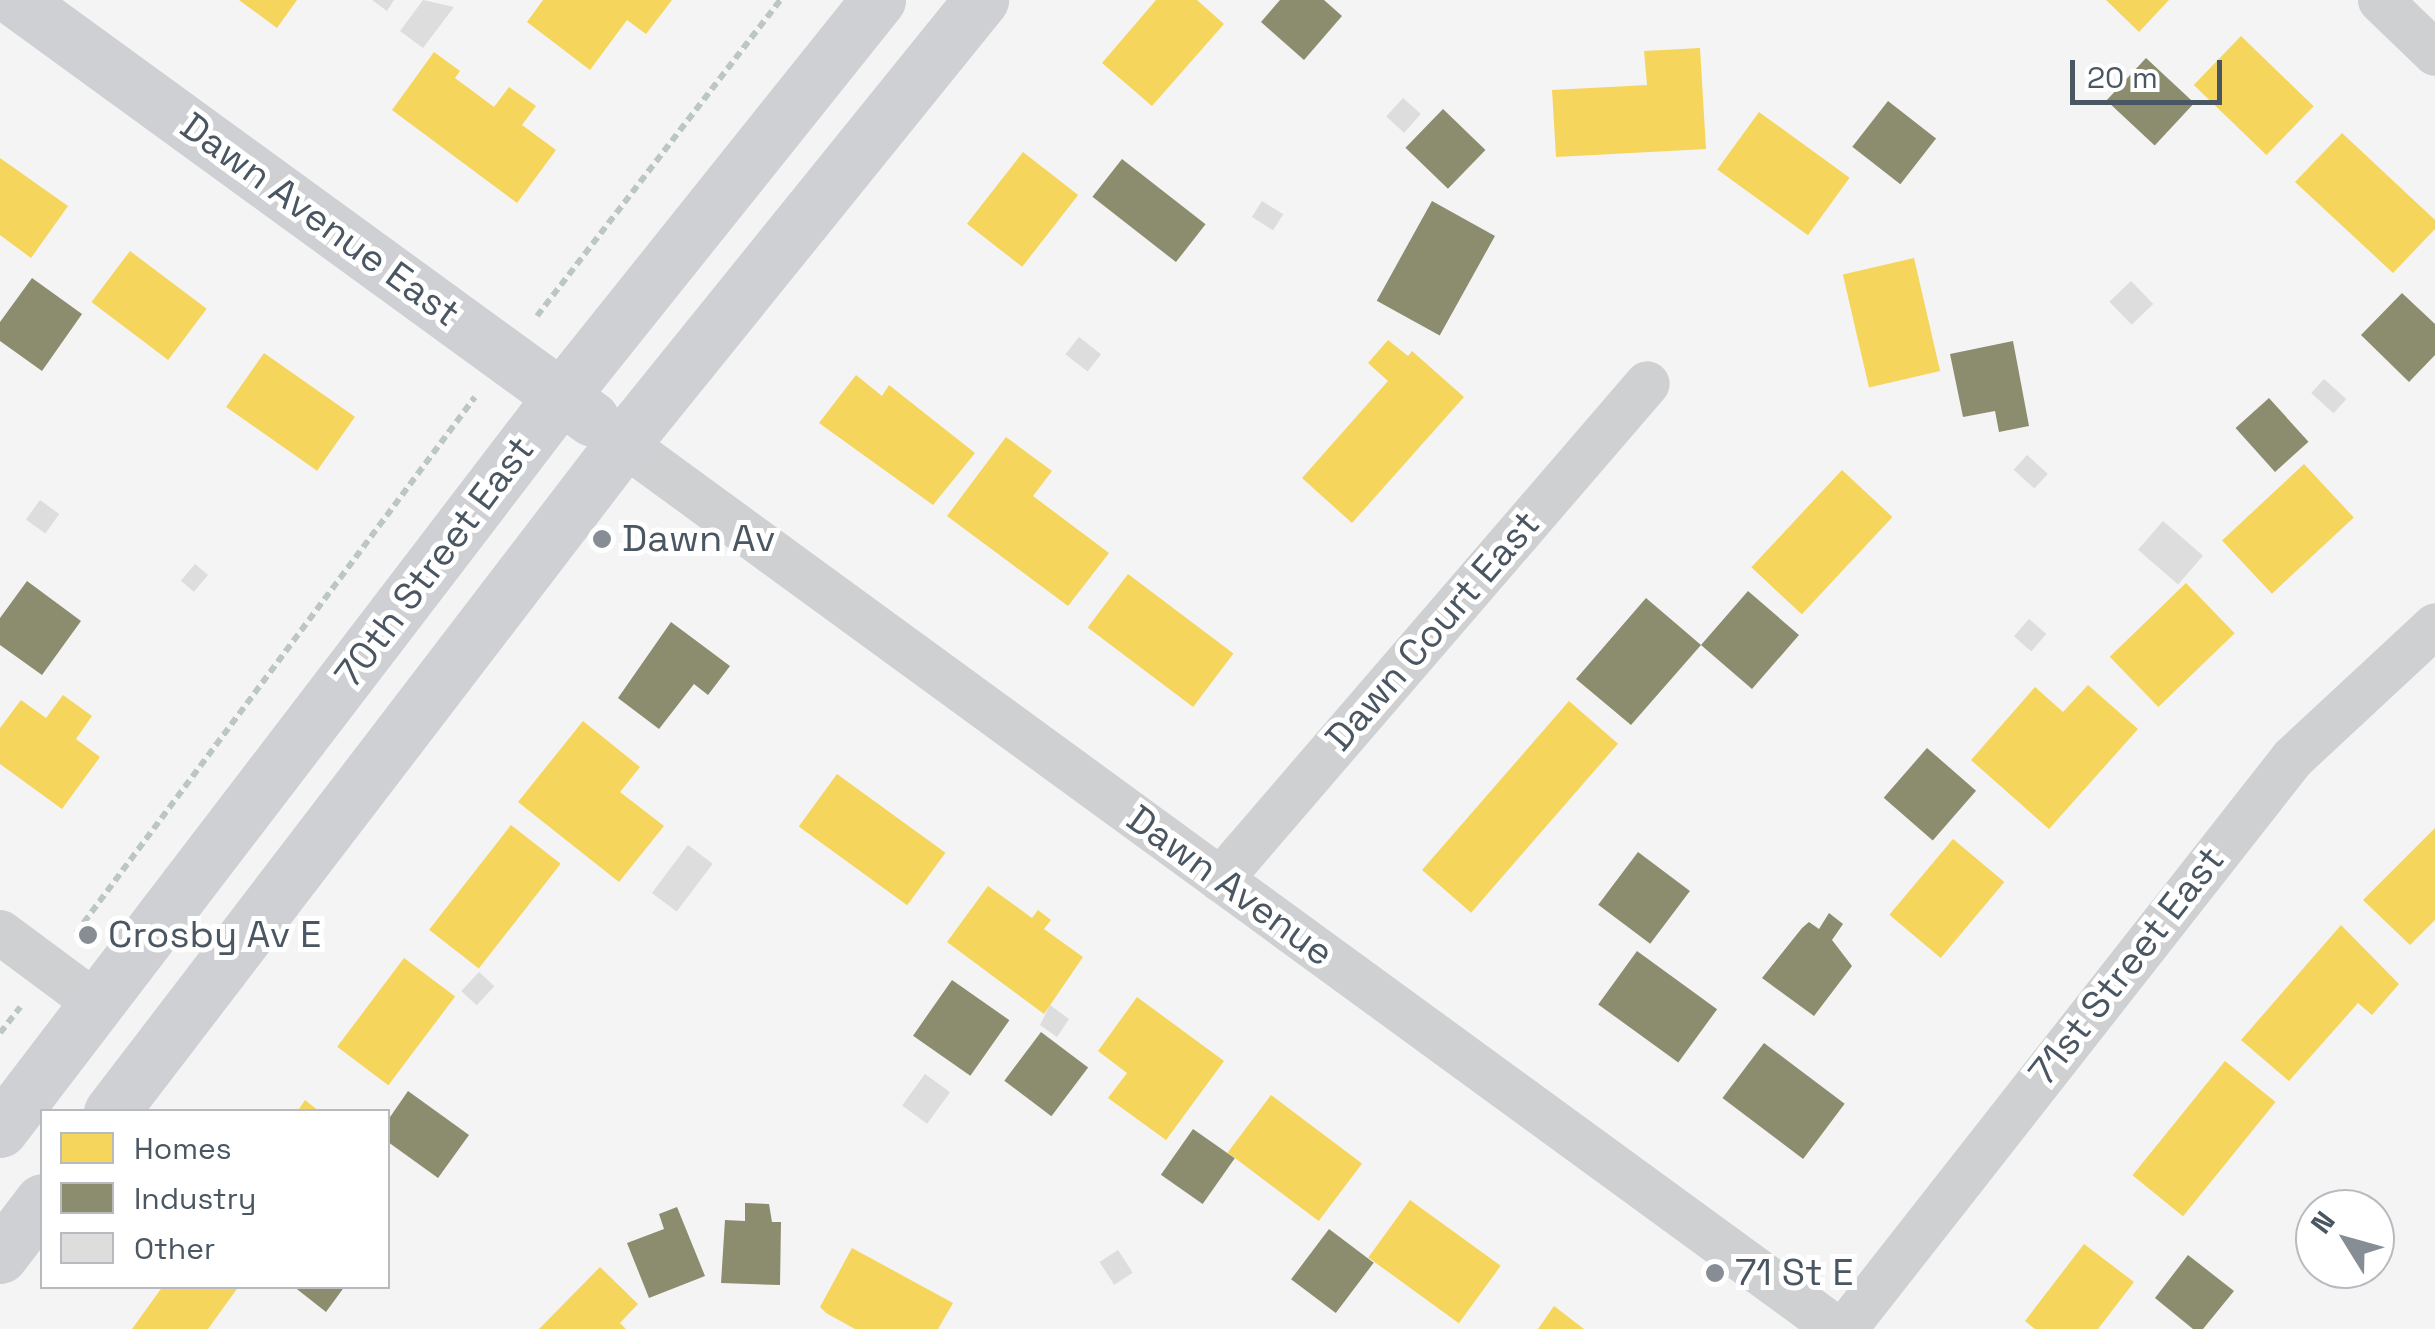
<!DOCTYPE html>
<html>
<head>
<meta charset="utf-8">
<style>
  body { margin:0 }
  #map { position:relative; width:2435px; height:1329px; overflow:hidden; background:#f4f4f4; font-family:"Space Grotesk",sans-serif }
  div>[style] { position:absolute }
  [style*='--x'] { left:calc(var(--x)*1px); top:calc(var(--y)*1px); width:calc(var(--w)*1px); rotate:calc(var(--a)*1deg) }
  .homes>* { inset:0; background:#f6d55c; transform-origin:0 0 }
  .industry>* { inset:0; background:#8c8c6e; transform-origin:0 0 }
  .building>* { inset:0; background:#ddddde; transform-origin:0 0 }
  .path>* { height:6px; margin-top:-3px; transform-origin:0; background:repeating-linear-gradient(90deg,#bcc7c4 0 8px,transparent 0 13px) }
  .street>* { height:45px; margin:-22.5px; padding:0 22.5px; transform-origin:22.5px; border-radius:22.5px; background:#ced0d2 }
  .secondary>* { height:55px; margin:-27.5px; padding:0 27.5px; transform-origin:27.5px; border-radius:27.5px; background:#ced0d4 }
  .dots>* { width:28px; height:28px; translate:-50% -50%; box-sizing:border-box; border:5px solid #fff; border-radius:50% }
  span { translate:-50% -50%; white-space:nowrap; text-align:center; line-height:1.15; -webkit-text-stroke:10px #fff; paint-order:stroke }
  .street-label { font-size:38px; color:#4a5661 }
  .poi-label { font-size:38px; color:#4a5661 }
  .left { translate:0 -50%; text-align:left }
  .legend { position:absolute; left:40px; top:1109px; width:350px; height:180px; box-sizing:border-box; background:#fff; border:2px solid #b7bbc0; margin:0; padding:12px 18px; list-style:none; font-size:30px; color:#4a5661 }
  .legend li { display:flex; align-items:center; gap:20px; height:50px }
  .legend b { width:50px; border:2px solid #b7bbc0 }
  .north { position:absolute; left:2295px; top:1189px; width:100px; height:100px; box-sizing:border-box; background:#fff; border:2px solid #b7bbc0; border-radius:50%; rotate:307deg; font-size:28px; font-weight:700; line-height:40px; text-align:center; color:#4a5661 }
  .north::after { content:''; display:block; margin:auto; width:35px; height:45px; background:#868d94; clip-path:polygon(50% 0,100% 100%,50% 72%,0 100%) }
  .scale { position:absolute; left:2070px; top:60px; width:152px; height:45px; box-sizing:border-box; border:5px solid #4a5661; border-top:0; padding-left:12px; font-size:30px; line-height:35px; white-space:nowrap; color:#4a5661; -webkit-text-stroke:8px #fff; paint-order:stroke }
</style>
</head>
<body>
<div id="map">
  <div class="homes">
    <div style="clip-path:polygon(239px 0,297px 0,277px 28px)"></div>
    <div style="clip-path:polygon(543px 0,672px 0,646px 34px,627px 20px,590px 70px,527px 22px)"></div>
    <div style="clip-path:polygon(1156px 0,1197px 0,1224px 24px,1152px 106px,1102px 63px)"></div>
    <div style="clip-path:polygon(2106px 0,2169px 0,2139px 32px)"></div>
    <div style="left:2241px;top:36px;width:101px;height:68px;rotate:44deg"></div>
    <div style="clip-path:polygon(1700px 48px,1706px 149px,1556px 157px,1552px 90px,1647px 85px,1644px 51px)"></div>
    <div style="clip-path:polygon(434px 52px,460px 71px,455px 78px,494px 107px,509px 87px,536px 106px,522px 125px,556px 150px,517px 203px,392px 110px)"></div>
    <div style="left:1759px;top:112px;width:112px;height:71px;rotate:36deg"></div>
    <div style="clip-path:polygon(2342px 133px,2435px 220px,2435px 229px,2393px 273px,2295px 182px)"></div>
    <div style="left:1023px;top:152px;width:70px;height:91px;rotate:38deg"></div>
    <div style="clip-path:polygon(0 158px,68px 206px,31px 258px,0 235px)"></div>
    <div style="left:130px;top:251px;width:96px;height:64px;rotate:37deg"></div>
    <div style="left:1914px;top:258px;width:116px;height:73px;rotate:77deg"></div>
    <div style="clip-path:polygon(1388px 340px,1408px 356px,1412px 351px,1464px 397px,1352px 523px,1302px 478px,1388px 381px,1368px 363px)"></div>
    <div style="left:264px;top:353px;width:111px;height:66px;rotate:35deg"></div>
    <div style="clip-path:polygon(856px 375px,882px 396px,889px 385px,975px 453px,933px 505px,819px 423px)"></div>
    <div style="clip-path:polygon(1006px 437px,1052px 471px,1033px 496px,1109px 553px,1068px 606px,947px 516px)"></div>
    <div style="left:2304px;top:464px;width:73px;height:112px;rotate:47deg"></div>
    <div style="left:1842px;top:470px;width:69px;height:133px;rotate:43deg"></div>
    <div style="left:1128px;top:574px;width:132px;height:67px;rotate:37deg"></div>
    <div style="left:2186px;top:583px;width:70px;height:106px;rotate:46deg"></div>
    <div style="clip-path:polygon(2088px 685px,2138px 729px,2049px 829px,1971px 760px,2035px 687px,2063px 712px)"></div>
    <div style="clip-path:polygon(63px 695px,92px 716px,76px 739px,100px 757px,62px 809px,0 764px,0 728px,21px 700px,46px 718px)"></div>
    <div style="left:1569px;top:701px;width:65px;height:224px;rotate:41deg"></div>
    <div style="clip-path:polygon(583px 721px,640px 767px,620px 792px,664px 826px,619px 882px,518px 802px)"></div>
    <div style="left:837px;top:774px;width:134px;height:65px;rotate:36deg"></div>
    <div style="left:511px;top:825px;width:63px;height:133px;rotate:38deg"></div>
    <div style="clip-path:polygon(2435px 828px,2435px 920px,2410px 945px,2363px 900px)"></div>
    <div style="left:1953px;top:839px;width:67px;height:99px;rotate:40deg"></div>
    <div style="clip-path:polygon(988px 886px,1032px 918px,1038px 910px,1051px 920px,1044px 929px,1083px 957px,1044px 1014px,947px 942px)"></div>
    <div style="clip-path:polygon(2341px 925px,2399px 984px,2372px 1015px,2358px 1003px,2289px 1081px,2241px 1040px)"></div>
    <div style="left:404px;top:958px;width:64px;height:111px;rotate:37deg"></div>
    <div style="clip-path:polygon(1137px 997px,1224px 1061px,1166px 1140px,1108px 1098px,1127px 1073px,1098px 1051px)"></div>
    <div style="left:2225px;top:1061px;width:65px;height:147px;rotate:39deg"></div>
    <div style="left:1271px;top:1095px;width:114px;height:72px;rotate:37deg"></div>
    <div style="clip-path:polygon(305px 1100px,320px 1112px,297px 1112px)"></div>
    <div style="left:1410px;top:1200px;width:112px;height:71px;rotate:36deg"></div>
    <div style="clip-path:polygon(2084px 1244px,2134px 1282px,2098px 1329px,2035px 1329px,2025px 1321px)"></div>
    <div style="clip-path:polygon(852px 1248px,953px 1303px,938px 1329px,855px 1329px,826px 1313px,820px 1307px)"></div>
    <div style="clip-path:polygon(600px 1267px,638px 1304px,620px 1323px,626px 1329px,539px 1329px)"></div>
    <div style="clip-path:polygon(163px 1286px,239px 1286px,208px 1329px,132px 1329px)"></div>
    <div style="clip-path:polygon(1554px 1306px,1584px 1329px,1538px 1329px)"></div>
  </div>
  <div class="industry">
    <div style="clip-path:polygon(1280px 0,1324px 0,1342px 16px,1304px 60px,1261px 22px)"></div>
    <div style="left:2146px;top:58px;width:66px;height:58px;rotate:43deg"></div>
    <div style="left:1888px;top:101px;width:61px;height:58px;rotate:38deg"></div>
    <div style="left:1443px;top:109px;width:59px;height:54px;rotate:44deg"></div>
    <div style="left:1122px;top:159px;width:106px;height:48px;rotate:38deg"></div>
    <div style="left:1432px;top:201px;width:72px;height:114px;rotate:29deg"></div>
    <div style="clip-path:polygon(32px 278px,82px 314px,42px 371px,0 341px,0 322px)"></div>
    <div style="clip-path:polygon(2402px 293px,2435px 324px,2435px 355px,2409px 382px,2361px 335px)"></div>
    <div style="clip-path:polygon(2013px 341px,2029px 426px,1999px 432px,1995px 411px,1963px 417px,1950px 354px)"></div>
    <div style="left:2269px;top:398px;width:59px;height:45px;rotate:48deg"></div>
    <div style="clip-path:polygon(27px 581px,81px 621px,42px 675px,0 645px,0 618px)"></div>
    <div style="clip-path:polygon(1748px 591px,1799px 635px,1752px 689px,1701px 645px,1631px 725px,1576px 679px,1646px 598px,1701px 645px)"></div>
    <div style="clip-path:polygon(671px 622px,730px 666px,708px 695px,694px 684px,659px 729px,618px 698px)"></div>
    <div style="left:1927px;top:748px;width:65px;height:66px;rotate:41deg"></div>
    <div style="left:1638px;top:852px;width:65px;height:66px;rotate:37deg"></div>
    <div style="clip-path:polygon(1829px 913px,1843px 924px,1832px 940px,1852px 966px,1814px 1016px,1762px 978px,1802px 928px,1809px 922px,1819px 929px)"></div>
    <div style="left:1637px;top:951px;width:99px;height:66px;rotate:36deg"></div>
    <div style="left:952px;top:980px;width:70px;height:68px;rotate:35deg"></div>
    <div style="left:1041px;top:1032px;width:59px;height:61px;rotate:37deg"></div>
    <div style="left:1764px;top:1043px;width:101px;height:69px;rotate:37deg"></div>
    <div style="clip-path:polygon(408px 1091px,469px 1135px,438px 1178px,388px 1142px,388px 1120px)"></div>
    <div style="left:1193px;top:1129px;width:51px;height:56px;rotate:35deg"></div>
    <div style="clip-path:polygon(745px 1203px,769px 1204px,772px 1222px,781px 1222px,780px 1285px,721px 1283px,725px 1220px,745px 1221px)"></div>
    <div style="clip-path:polygon(677px 1207px,705px 1276px,649px 1298px,627px 1243px,664px 1229px,659px 1214px)"></div>
    <div style="left:1329px;top:1229px;width:56px;height:63px;rotate:37deg"></div>
    <div style="clip-path:polygon(2188px 1255px,2234px 1291px,2203px 1329px,2193px 1329px,2155px 1298px)"></div>
    <div style="clip-path:polygon(293px 1286px,345px 1286px,326px 1312px)"></div>
  </div>
  <div class="building">
    <div style="clip-path:polygon(372px 0,394px 0,387px 11px)"></div>
    <div style="clip-path:polygon(423px 0,454px 7px,423px 48px,400px 31px)"></div>
    <div style="left:1403px;top:98px;width:24px;height:25px;rotate:42deg"></div>
    <div style="left:1262px;top:201px;width:25px;height:19px;rotate:32deg"></div>
    <div style="left:2131px;top:281px;width:32px;height:30px;rotate:46deg"></div>
    <div style="left:1079px;top:337px;width:28px;height:22px;rotate:38deg"></div>
    <div style="left:2324px;top:379px;width:30px;height:19px;rotate:42deg"></div>
    <div style="left:2027px;top:455px;width:28px;height:20px;rotate:42deg"></div>
    <div style="left:40px;top:500px;width:24px;height:24px;rotate:36deg"></div>
    <div style="left:2163px;top:521px;width:53px;height:38px;rotate:41deg"></div>
    <div style="left:195px;top:564px;width:17px;height:22px;rotate:40deg"></div>
    <div style="left:2029px;top:619px;width:23px;height:23px;rotate:41deg"></div>
    <div style="left:688px;top:845px;width:31px;height:60px;rotate:37deg"></div>
    <div style="left:479px;top:972px;width:21px;height:26px;rotate:43deg"></div>
    <div style="clip-path:polygon(1050px 1005px,1069px 1019px,1057px 1037px,1040px 1025px)"></div>
    <div style="left:925px;top:1074px;width:31px;height:39px;rotate:36deg"></div>
    <div style="left:1118px;top:1250px;width:27px;height:22px;rotate:57deg"></div>
  </div>
  <div class="path">
    <div style="--x:537;--y:316;--w:399;--a:-52.4"></div>
    <div style="--x:76;--y:933;--w:668;--a:-53.34"></div>
    <div style="--x:0;--y:1033;--w:33;--a:-52"></div>
  </div>
  <div class="street">
    <div style="--x:2380;--y:0;--w:76;--a:43.9"></div>
    <div style="--x:623;--y:443;--w:1503;--a:36.12"></div>
    <div style="--x:1220;--y:879;--w:654;--a:-49.28"></div>
    <div style="--x:0;--y:932;--w:121;--a:36.6"></div>
    <div style="--x:1844;--y:1329;--w:726;--a:-51.88"></div>
    <div style="--x:2292;--y:758;--w:195;--a:-42.9"></div>
  </div>
  <div class="secondary">
    <div style="--x:16;--y:0;--w:712;--a:36.03"></div>
    <div style="--x:111;--y:1112;--w:842;--a:-52.57"></div>
    <div style="--x:623;--y:443;--w:570;--a:-51.06"></div>
    <div style="--x:0;--y:1130;--w:925;--a:-52.6"></div>
    <div style="--x:562;--y:395;--w:506;--a:-51.34"></div>
    <div style="--x:0;--y:1256;--w:69;--a:-52.6"></div>
  </div>
  <div class="dots">
    <div style="left:602px;top:539px;background:#868d94"></div>
    <div style="left:88px;top:935px;background:#868d94"></div>
    <div style="left:1715px;top:1273px;background:#868d94"></div>
  </div>
  <div class="street-label">
    <span style="left:320px;top:220px;rotate:36deg">Dawn Avenue East</span>
    <span style="left:435px;top:562px;rotate:-53deg">70th Street East</span>
    <span style="left:1433px;top:631px;rotate:-49deg">Dawn Court East</span>
    <span style="left:1230px;top:886px;rotate:36deg">Dawn Avenue</span>
    <span style="left:2127px;top:966px;rotate:-52deg">71st Street East</span>
  </div>
  <div class="poi-label">
    <span class="left" style="left:622px;top:539px">Dawn Av</span>
    <span class="left" style="left:108px;top:935px">Crosby Av E</span>
    <span class="left" style="left:1735px;top:1273px">71 St E</span>
  </div>
  <ul class="legend">
  <li><b style="height:28px;background:#f6d55c"></b>Homes</li>
  <li><b style="height:28px;background:#8c8c6e"></b>Industry</li>
  <li><b style="height:28px;background:#ddddde"></b>Other</li>
  </ul>
  <div class="north">N</div>
  <div class="scale">20 m</div>
</div>
</body>
</html>
